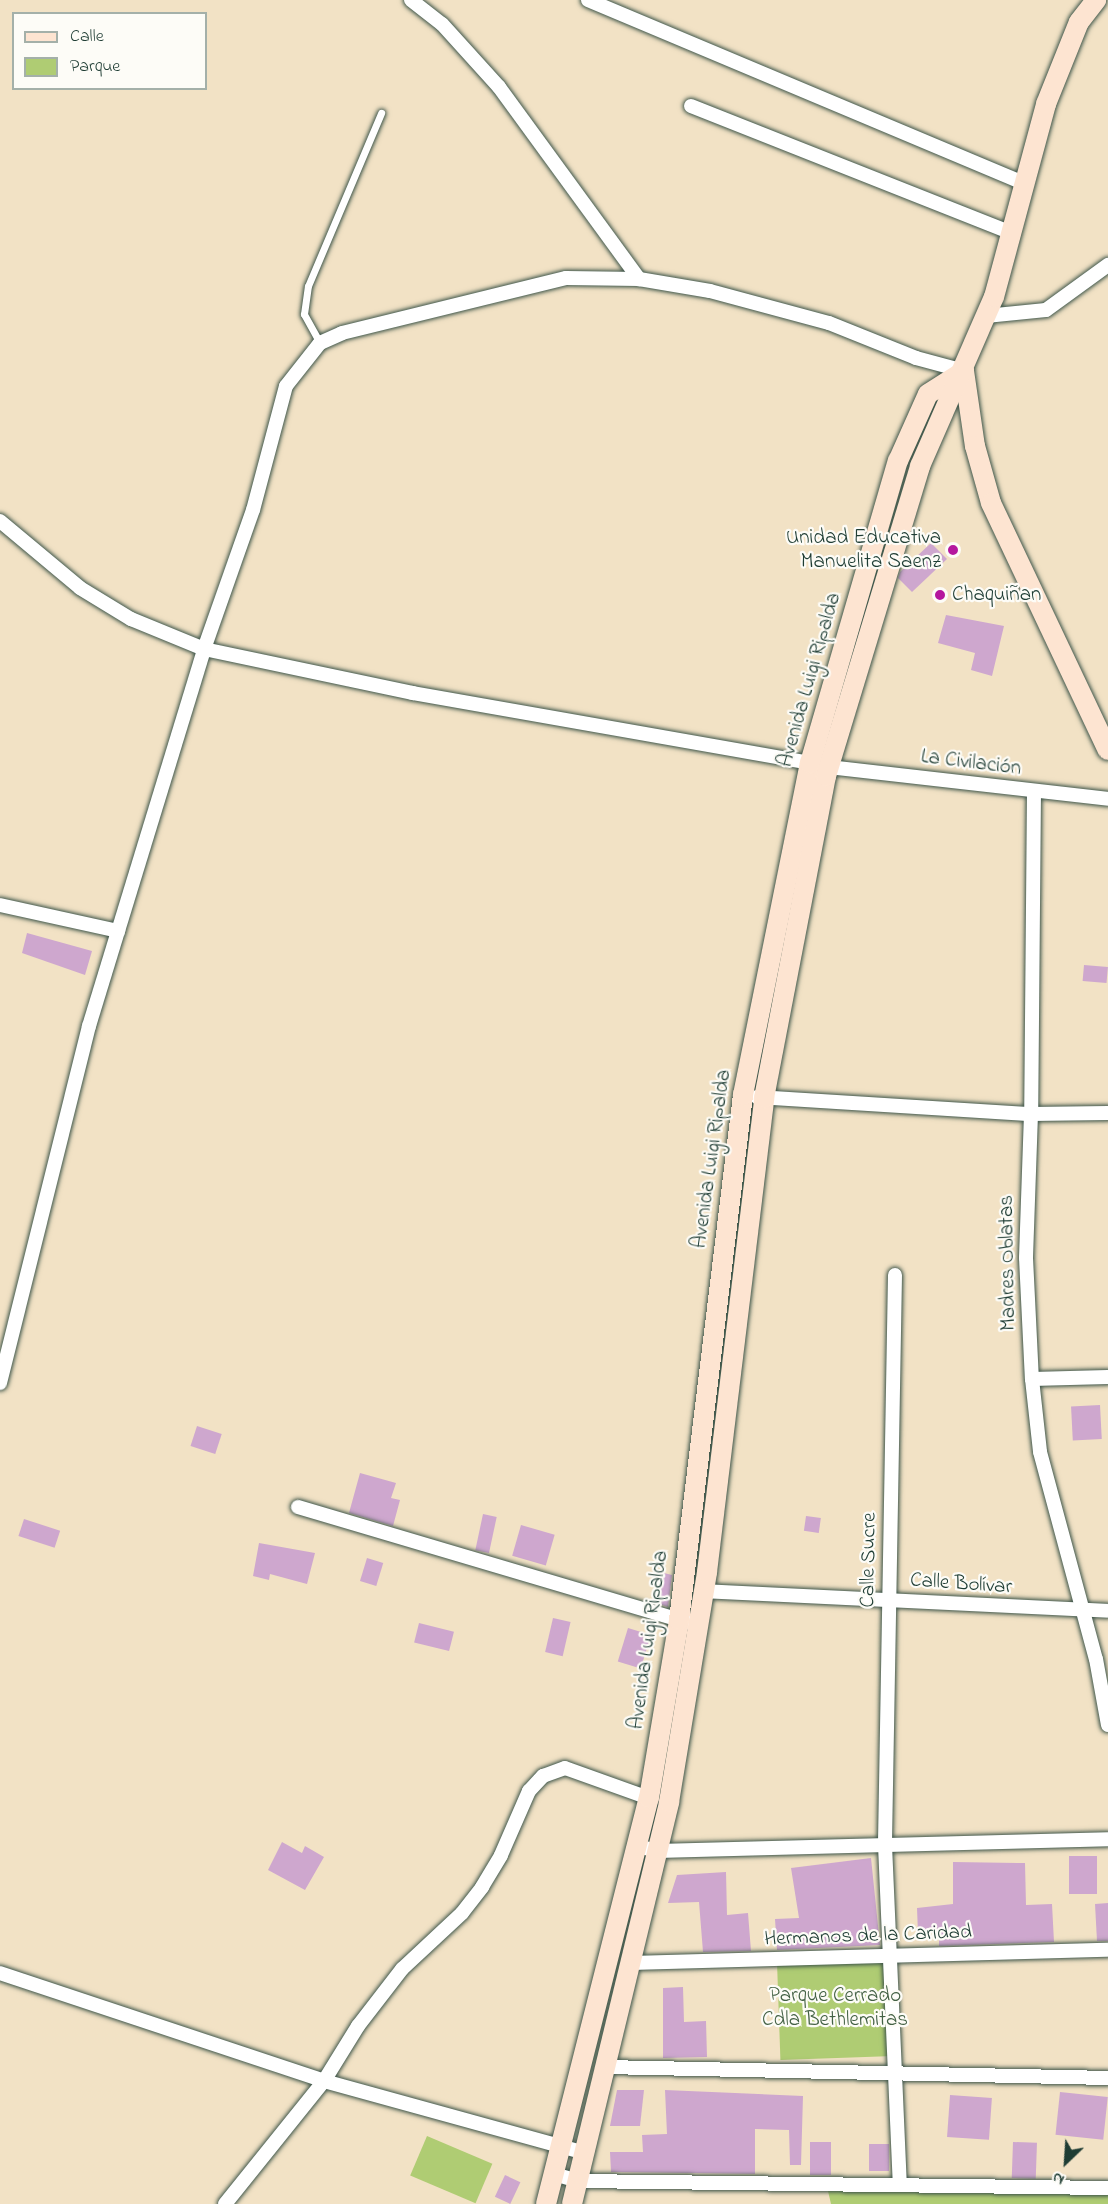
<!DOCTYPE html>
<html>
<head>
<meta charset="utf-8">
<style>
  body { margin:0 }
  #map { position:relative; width:1108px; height:2204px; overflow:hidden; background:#f2e2c5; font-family:"Indie Flower",sans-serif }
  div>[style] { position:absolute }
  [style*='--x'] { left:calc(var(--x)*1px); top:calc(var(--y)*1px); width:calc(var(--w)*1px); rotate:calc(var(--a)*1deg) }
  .green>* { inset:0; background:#afcc73; transform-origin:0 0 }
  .building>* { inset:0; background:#cea7ce; transform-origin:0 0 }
  .roads { filter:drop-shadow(0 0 2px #3f564a) drop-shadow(0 0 2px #3f564a) }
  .lane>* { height:7px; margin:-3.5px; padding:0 3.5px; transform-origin:3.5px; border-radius:3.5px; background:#fff }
  .street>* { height:14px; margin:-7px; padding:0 7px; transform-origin:7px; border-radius:7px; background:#fff }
  .secondary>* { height:20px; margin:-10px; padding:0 10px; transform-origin:10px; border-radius:10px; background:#fde4d1 }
  .dots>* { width:16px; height:16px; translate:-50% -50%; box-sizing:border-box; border:3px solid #fdfcf7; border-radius:50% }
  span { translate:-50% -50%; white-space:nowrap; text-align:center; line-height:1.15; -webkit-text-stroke:4.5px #fdfcf7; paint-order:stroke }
  .poi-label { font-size:21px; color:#1f3d34 }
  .right { translate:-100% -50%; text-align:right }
  .left { translate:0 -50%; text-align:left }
  .street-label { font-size:21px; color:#1f3d34 }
  .park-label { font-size:21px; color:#436144 }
  .legend { position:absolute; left:12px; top:12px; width:195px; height:78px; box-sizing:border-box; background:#fdfcf7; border:2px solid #a4b0a9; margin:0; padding:8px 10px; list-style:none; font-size:18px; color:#1f3d34 }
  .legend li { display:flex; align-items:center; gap:12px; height:30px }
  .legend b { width:30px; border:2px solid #a4b0a9 }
  .north { position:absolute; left:1036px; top:2132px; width:60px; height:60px; -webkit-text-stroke:4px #fdfcf7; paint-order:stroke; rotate:205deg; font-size:16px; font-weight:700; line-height:24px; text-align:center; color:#1f3d34 }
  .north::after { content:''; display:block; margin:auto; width:21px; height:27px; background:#1f3d34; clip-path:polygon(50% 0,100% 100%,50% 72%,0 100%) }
</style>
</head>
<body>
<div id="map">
  <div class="green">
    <div style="left:890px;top:1960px;width:96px;height:113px;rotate:88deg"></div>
    <div style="left:427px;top:2136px;width:71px;height:43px;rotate:23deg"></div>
    <div style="clip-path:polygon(1108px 2189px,1108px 2204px,831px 2204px,828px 2191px)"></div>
  </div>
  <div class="building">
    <div style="clip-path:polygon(931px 543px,947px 559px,912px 592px,898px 578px,900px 572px)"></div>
    <div style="clip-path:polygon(946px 615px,1004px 626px,992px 676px,971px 670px,975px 653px,938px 643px)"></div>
    <div style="clip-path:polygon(27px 933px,92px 951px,85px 975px,22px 953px)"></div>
    <div style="left:1084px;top:965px;width:24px;height:16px;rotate:5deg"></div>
    <div style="left:1100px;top:1405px;width:34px;height:29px;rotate:87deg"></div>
    <div style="left:197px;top:1426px;width:26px;height:21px;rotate:18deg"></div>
    <div style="clip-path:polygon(360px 1473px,396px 1483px,391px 1498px,400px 1500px,393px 1526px,349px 1513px)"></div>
    <div style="left:483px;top:1514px;width:14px;height:37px;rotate:12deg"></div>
    <div style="left:806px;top:1516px;width:15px;height:15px;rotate:8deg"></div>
    <div style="left:24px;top:1519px;width:38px;height:18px;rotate:18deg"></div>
    <div style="left:521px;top:1525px;width:35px;height:32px;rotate:16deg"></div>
    <div style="clip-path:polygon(259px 1543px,315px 1553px,307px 1584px,270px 1574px,269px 1580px,253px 1576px)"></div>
    <div style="left:367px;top:1558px;width:17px;height:24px;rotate:17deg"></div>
    <div style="clip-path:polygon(660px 1572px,672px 1575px,668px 1607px,653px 1602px)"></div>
    <div style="left:553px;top:1618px;width:18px;height:35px;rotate:13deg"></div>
    <div style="left:419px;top:1623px;width:36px;height:20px;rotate:14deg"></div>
    <div style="left:628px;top:1628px;width:24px;height:35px;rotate:17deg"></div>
    <div style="clip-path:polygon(282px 1842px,302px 1853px,305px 1846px,324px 1857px,305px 1890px,268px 1870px)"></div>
    <div style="left:1069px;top:1856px;width:28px;height:38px"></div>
    <div style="clip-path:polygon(871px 1858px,880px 1945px,777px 1950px,775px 1919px,799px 1918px,791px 1868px)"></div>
    <div style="clip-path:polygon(953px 1862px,1025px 1863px,1026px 1905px,1052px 1904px,1054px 1942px,939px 1946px,939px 1931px,918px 1934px,917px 1908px,953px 1904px)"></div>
    <div style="clip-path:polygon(726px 1872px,727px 1915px,748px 1913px,751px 1951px,703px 1952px,699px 1902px,668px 1903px,677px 1875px)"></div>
    <div style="clip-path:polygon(1108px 1903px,1108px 1941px,1097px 1941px,1095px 1904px)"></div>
    <div style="clip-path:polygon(683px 1987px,684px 2022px,706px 2021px,707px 2057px,663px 2058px,663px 1988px)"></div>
    <div style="clip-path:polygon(617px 2090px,644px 2090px,640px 2126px,610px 2126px)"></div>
    <div style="clip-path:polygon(665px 2090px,803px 2096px,801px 2165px,790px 2165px,789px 2130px,755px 2129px,755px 2174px,611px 2172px,610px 2152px,643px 2152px,642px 2135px,667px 2134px)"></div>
    <div style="left:1060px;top:2092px;width:48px;height:43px;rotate:6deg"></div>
    <div style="left:950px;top:2095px;width:42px;height:42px;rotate:4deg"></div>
    <div style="left:810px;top:2142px;width:21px;height:33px"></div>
    <div style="left:1013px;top:2142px;width:24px;height:36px;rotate:2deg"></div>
    <div style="left:869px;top:2144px;width:20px;height:27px"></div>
    <div style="left:505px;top:2175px;width:17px;height:24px;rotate:25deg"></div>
  </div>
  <div class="roads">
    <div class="lane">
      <div style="--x:320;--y:343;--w:33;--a:-119"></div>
      <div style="--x:304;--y:314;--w:28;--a:-82"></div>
      <div style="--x:308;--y:286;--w:188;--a:-67.1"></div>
    </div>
    <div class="street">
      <div style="--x:411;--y:0;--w:39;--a:38"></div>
      <div style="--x:442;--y:24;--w:85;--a:47.9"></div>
      <div style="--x:499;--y:87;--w:238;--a:53.9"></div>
      <div style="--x:588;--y:0;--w:473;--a:22.8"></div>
      <div style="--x:691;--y:106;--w:345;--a:21.6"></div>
      <div style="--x:986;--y:316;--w:60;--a:-5.7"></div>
      <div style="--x:1046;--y:310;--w:77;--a:-36"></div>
      <div style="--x:0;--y:521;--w:104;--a:39.9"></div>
      <div style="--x:80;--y:588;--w:60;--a:31.3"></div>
      <div style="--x:131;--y:619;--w:79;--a:22.3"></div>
      <div style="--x:204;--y:649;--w:214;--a:11.9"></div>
      <div style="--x:413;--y:693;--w:403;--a:10"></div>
      <div style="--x:829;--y:767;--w:281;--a:6.5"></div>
      <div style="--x:1034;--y:791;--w:323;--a:90.5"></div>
      <div style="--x:1031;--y:1114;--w:144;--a:92"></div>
      <div style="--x:1026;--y:1258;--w:121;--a:87.2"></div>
      <div style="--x:1032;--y:1379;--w:73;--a:83.7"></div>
      <div style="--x:1040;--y:1452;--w:214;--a:74.9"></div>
      <div style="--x:1096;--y:1659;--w:67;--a:79.7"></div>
      <div style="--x:0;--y:905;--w:121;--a:12.4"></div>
      <div style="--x:757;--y:1097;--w:275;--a:3.6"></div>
      <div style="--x:1031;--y:1114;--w:77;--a:-0.7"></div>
      <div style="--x:895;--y:1275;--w:570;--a:91.01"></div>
      <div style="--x:885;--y:1845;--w:340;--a:87.5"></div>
      <div style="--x:1032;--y:1379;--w:76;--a:-1.5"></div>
      <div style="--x:0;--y:1383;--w:368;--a:-76"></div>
      <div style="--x:89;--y:1026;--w:394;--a:-73"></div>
      <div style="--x:204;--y:649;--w:147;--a:-70.6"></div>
      <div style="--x:253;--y:510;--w:128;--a:-75.1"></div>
      <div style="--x:286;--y:386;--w:55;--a:-51.7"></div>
      <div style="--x:320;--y:343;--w:24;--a:-24"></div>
      <div style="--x:342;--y:333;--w:231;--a:-13.8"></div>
      <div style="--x:566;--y:278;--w:73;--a:0.8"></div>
      <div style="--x:639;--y:279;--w:72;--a:9.6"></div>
      <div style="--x:710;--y:291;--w:123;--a:15.1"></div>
      <div style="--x:829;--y:323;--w:94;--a:21.9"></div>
      <div style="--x:916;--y:358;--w:50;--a:15.2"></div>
      <div style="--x:298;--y:1507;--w:406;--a:16.5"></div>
      <div style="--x:703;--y:1591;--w:405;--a:2.8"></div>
      <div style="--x:638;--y:1846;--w:20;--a:15"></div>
      <div style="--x:657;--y:1851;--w:451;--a:-1.5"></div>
      <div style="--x:629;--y:1963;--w:479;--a:-1.6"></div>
      <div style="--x:0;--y:1973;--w:342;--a:18.4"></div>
      <div style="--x:324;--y:2081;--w:271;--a:15.4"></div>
      <div style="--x:605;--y:2067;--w:503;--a:1.25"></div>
      <div style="--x:554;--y:2174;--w:26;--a:16"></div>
      <div style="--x:579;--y:2181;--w:529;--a:0.76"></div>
      <div style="--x:225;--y:2204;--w:158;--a:-51.2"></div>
      <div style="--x:324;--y:2081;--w:65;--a:-58.3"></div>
      <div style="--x:358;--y:2026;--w:72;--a:-52.3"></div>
      <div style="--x:402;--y:1969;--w:82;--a:-43"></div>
      <div style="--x:462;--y:1913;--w:33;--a:-52"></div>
      <div style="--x:482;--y:1887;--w:37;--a:-59"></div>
      <div style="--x:501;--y:1855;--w:70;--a:-66.4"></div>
      <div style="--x:529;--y:1791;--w:21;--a:-47"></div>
      <div style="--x:543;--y:1776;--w:23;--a:-20"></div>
      <div style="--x:565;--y:1768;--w:89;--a:19.7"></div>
    </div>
    <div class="secondary">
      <div style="--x:964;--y:371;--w:76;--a:81.7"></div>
      <div style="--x:975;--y:446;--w:59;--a:74.3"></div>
      <div style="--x:991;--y:503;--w:273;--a:64.7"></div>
      <div style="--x:546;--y:2204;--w:419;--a:-75.8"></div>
      <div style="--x:649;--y:1798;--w:181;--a:-80.4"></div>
      <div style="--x:679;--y:1620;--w:529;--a:-83.05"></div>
      <div style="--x:743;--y:1095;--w:339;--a:-78.6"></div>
      <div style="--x:810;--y:763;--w:315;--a:-73.8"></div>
      <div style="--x:898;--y:461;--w:73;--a:-65.9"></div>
      <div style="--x:928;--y:394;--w:43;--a:-32.6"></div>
      <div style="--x:572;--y:2204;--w:414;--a:-76.4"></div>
      <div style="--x:669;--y:1802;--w:233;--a:-80.6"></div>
      <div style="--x:707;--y:1572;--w:477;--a:-83.1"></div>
      <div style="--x:764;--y:1098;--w:328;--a:-79.1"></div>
      <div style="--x:826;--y:776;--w:324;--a:-73.1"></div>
      <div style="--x:920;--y:466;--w:184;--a:-66.4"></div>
      <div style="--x:994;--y:297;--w:200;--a:-74.9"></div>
      <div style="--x:1046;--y:104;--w:88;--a:-68.1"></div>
      <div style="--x:1079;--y:22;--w:28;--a:-52"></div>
    </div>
  </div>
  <div class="dots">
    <div style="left:953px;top:550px;background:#b5179e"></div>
    <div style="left:940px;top:595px;background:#b5179e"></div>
  </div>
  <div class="poi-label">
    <span class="right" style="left:941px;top:550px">Unidad Educativa<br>Manuelita Saenz</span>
    <span class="left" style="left:952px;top:595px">Chaquiñan</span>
  </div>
  <div class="street-label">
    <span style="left:810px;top:680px;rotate:-74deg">Avenida Luigi Ripalda</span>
    <span style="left:971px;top:763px;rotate:7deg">La Civilación</span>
    <span style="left:712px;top:1159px;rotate:-82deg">Avenida Luigi Ripalda</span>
    <span style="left:1008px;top:1263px;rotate:-91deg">Madres Oblatas</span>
    <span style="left:869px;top:1560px;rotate:-89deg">Calle Sucre</span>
    <span style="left:961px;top:1584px;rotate:4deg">Calle Bolívar</span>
    <span style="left:649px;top:1640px;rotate:-82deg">Avenida Luigi Ripalda</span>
    <span style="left:868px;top:1936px;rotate:-2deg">Hermanos de la Caridad</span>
  </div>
  <div class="park-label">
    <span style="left:835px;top:2008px">Parque Cerrado<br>Cdla Bethlemitas</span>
  </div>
  <ul class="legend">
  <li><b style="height:8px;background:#fde4d1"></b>Calle</li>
  <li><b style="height:16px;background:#afcc73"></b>Parque</li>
  </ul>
  <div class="north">N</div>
</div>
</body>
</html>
